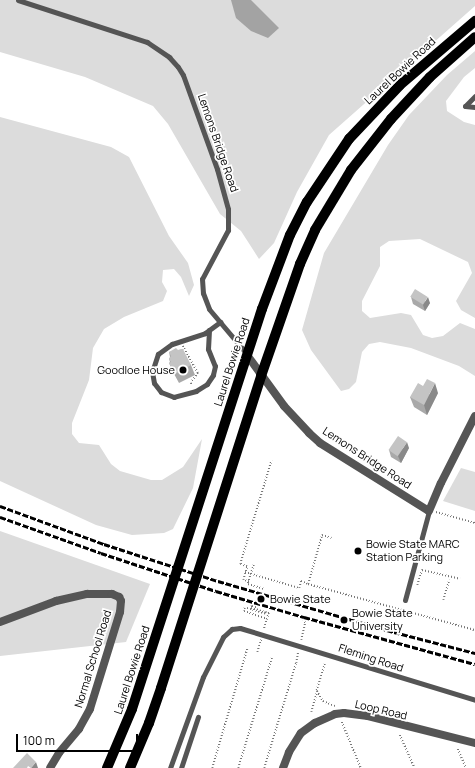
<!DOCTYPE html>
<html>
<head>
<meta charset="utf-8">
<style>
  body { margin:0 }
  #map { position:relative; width:475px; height:768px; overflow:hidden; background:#fff; font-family:Manrope,sans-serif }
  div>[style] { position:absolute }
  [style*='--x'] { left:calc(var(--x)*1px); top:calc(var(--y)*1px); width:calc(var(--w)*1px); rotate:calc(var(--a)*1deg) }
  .green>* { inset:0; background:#dcdcdc }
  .water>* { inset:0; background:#a3a3a3 }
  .path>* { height:1.5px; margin-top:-0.75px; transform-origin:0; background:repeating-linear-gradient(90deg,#777 0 1px,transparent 0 3px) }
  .lane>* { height:5px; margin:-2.5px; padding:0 2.5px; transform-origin:2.5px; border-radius:2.5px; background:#555 }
  .street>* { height:8px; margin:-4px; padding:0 4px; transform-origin:4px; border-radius:4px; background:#555 }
  .primary>* { height:10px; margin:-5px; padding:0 5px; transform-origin:5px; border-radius:5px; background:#000 }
  .rail>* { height:2.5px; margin-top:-1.25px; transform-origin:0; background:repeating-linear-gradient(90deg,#000 0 6px,transparent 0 8px) }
  .wall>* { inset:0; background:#a9a9a9 }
  .shaded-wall>* { inset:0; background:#898989 }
  .building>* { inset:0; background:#c4c4c4; transform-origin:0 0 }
  .dots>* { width:11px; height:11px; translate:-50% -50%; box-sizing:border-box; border:2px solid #fff; border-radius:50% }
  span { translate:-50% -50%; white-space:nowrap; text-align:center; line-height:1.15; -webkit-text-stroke:3.5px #fff; paint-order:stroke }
  .street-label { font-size:11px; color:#000 }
  .poi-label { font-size:11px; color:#000 }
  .right { translate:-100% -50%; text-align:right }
  .left { translate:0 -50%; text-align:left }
  .scale { position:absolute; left:16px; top:734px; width:122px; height:18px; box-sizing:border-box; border:2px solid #000; border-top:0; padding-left:5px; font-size:12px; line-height:14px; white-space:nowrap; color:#000; -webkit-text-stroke:3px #fff; paint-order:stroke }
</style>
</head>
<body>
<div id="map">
  <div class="green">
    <div style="clip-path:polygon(0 0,475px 0,475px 6px,329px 135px,297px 192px,274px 243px,259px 259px,241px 231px,220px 214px,168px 124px,153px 106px,85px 77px,0 52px)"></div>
    <div style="clip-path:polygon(475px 51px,475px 68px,464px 77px,446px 101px,447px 111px,464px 122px,475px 125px,475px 318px,461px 310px,456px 301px,472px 273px,468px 262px,420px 239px,389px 241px,380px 247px,380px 266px,362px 301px,362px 311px,370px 318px,401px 313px,411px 315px,423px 335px,432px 338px,443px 336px,460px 323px,475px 329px,475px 376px,459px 366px,411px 348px,380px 342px,369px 344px,362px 352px,356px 382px,349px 389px,341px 391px,311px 350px,302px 330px,324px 253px,388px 145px,409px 115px,447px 75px)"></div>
    <div style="clip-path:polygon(0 117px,111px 147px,129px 157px,169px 236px,188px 263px,194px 285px,189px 296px,181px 277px,174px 269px,163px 270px,162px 282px,167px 291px,163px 301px,124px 317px,104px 329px,93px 348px,89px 380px,72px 423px,72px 434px,79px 443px,99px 445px,111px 464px,120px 471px,151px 480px,162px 480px,183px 467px,202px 439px,193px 488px,173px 529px,164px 533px,132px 535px,96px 525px,0 481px)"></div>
    <div style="clip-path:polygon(461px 468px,475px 472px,475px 511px,443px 501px)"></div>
    <div style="clip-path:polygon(0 531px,150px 584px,126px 642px,0 656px)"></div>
  </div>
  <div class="water">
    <div style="clip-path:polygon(231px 0,251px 0,279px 28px,268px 38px,251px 31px,236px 18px)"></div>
  </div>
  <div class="path">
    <div style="--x:183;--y:346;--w:31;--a:61"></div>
    <div style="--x:198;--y:373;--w:12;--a:125"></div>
    <div style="--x:191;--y:383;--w:2;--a:63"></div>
    <div style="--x:436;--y:512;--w:41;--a:15.8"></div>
    <div style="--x:254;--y:565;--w:20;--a:108"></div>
    <div style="--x:248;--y:584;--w:17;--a:17"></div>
    <div style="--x:245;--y:572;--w:56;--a:16.5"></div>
    <div style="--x:299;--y:588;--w:7;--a:-74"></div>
    <div style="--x:301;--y:581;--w:8;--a:23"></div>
    <div style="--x:308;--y:584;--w:51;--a:-74.1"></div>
    <div style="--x:322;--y:535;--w:10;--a:17"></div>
    <div style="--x:249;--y:582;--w:6;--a:-162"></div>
    <div style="--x:243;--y:580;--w:14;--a:-73"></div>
    <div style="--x:247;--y:567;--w:8;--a:-157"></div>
    <div style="--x:240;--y:564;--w:108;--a:-73.2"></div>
    <div style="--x:308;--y:584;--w:173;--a:15.4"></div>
    <div style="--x:417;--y:585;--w:16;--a:-72"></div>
    <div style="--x:422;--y:570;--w:39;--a:13"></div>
    <div style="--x:443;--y:600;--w:21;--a:-73"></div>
    <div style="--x:252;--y:606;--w:2;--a:117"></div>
    <div style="--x:251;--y:608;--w:19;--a:16"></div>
    <div style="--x:269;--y:613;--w:17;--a:107"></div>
    <div style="--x:252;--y:606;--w:6;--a:18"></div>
    <div style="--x:266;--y:612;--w:2;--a:117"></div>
    <div style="--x:265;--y:614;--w:21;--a:-163"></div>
    <div style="--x:245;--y:608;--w:3;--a:108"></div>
    <div style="--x:244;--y:611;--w:24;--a:19"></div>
    <div style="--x:301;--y:640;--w:17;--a:-77"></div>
    <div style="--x:305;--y:623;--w:3;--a:-135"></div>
    <div style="--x:257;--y:652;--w:13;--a:-72"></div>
    <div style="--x:325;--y:664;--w:28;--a:107"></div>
    <div style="--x:317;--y:691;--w:12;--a:59"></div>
    <div style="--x:323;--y:701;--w:13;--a:23"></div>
    <div style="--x:311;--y:712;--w:22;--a:-74"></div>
    <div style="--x:342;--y:722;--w:50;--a:67.6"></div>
    <div style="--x:400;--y:735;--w:35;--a:66"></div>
    <div style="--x:458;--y:749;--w:21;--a:67"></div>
    <div style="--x:212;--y:768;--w:124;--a:-73.6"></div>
    <div style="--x:238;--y:768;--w:116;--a:-73"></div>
    <div style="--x:264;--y:768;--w:110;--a:-73.1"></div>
    <div style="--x:296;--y:663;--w:11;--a:-80"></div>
  </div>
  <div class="lane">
    <div style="--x:18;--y:0;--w:136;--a:18"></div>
    <div style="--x:147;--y:42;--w:27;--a:34"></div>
    <div style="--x:169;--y:57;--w:13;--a:48"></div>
    <div style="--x:178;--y:67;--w:9;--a:58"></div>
    <div style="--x:183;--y:75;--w:100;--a:70.1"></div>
    <div style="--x:217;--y:169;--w:41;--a:74.6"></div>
    <div style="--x:228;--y:209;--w:21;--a:90"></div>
    <div style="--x:228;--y:230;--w:55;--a:118"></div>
    <div style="--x:202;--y:279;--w:14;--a:86"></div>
    <div style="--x:203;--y:293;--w:17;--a:69"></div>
    <div style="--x:209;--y:309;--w:59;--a:49.8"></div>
    <div style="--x:475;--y:96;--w:14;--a:135"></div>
    <div style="--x:465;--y:106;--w:10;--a:6"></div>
    <div style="--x:209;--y:330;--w:19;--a:93"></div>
    <div style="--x:208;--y:349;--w:18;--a:68"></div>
    <div style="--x:215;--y:366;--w:9;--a:103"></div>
    <div style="--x:213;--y:375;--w:11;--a:124"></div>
    <div style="--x:207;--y:384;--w:13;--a:148"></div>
    <div style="--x:196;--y:391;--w:23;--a:165"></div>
    <div style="--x:174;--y:397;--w:14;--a:-159"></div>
    <div style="--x:161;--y:392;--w:11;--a:-128"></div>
    <div style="--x:154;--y:383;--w:11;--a:-100"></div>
    <div style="--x:152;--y:372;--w:19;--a:-72"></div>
    <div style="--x:158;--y:354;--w:17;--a:-36"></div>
    <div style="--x:172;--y:344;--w:35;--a:-18"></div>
    <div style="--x:205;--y:333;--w:19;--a:-36"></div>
    <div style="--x:405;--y:600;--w:92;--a:-74.9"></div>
    <div style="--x:170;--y:768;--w:97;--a:-70.1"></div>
    <div style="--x:203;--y:677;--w:45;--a:-63.4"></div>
    <div style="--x:223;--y:637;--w:12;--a:-42"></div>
    <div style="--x:232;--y:629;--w:8;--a:-7"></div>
    <div style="--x:240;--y:628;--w:246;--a:17"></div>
    <div style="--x:181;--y:768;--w:54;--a:-71.6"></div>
  </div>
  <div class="street">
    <div style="--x:247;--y:355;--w:63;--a:54"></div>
    <div style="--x:284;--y:406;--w:37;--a:47"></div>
    <div style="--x:309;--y:433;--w:15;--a:42"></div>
    <div style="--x:320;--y:443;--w:128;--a:32"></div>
    <div style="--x:429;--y:511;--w:30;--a:-67"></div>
    <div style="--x:441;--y:483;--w:75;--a:-63.1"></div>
    <div style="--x:0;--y:622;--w:60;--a:-20.6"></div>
    <div style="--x:56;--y:601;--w:32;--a:-13"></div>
    <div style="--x:87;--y:594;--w:25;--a:0"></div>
    <div style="--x:112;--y:594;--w:8;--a:23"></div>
    <div style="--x:119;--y:597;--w:4;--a:63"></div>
    <div style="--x:121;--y:601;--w:11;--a:95"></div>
    <div style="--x:120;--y:612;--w:102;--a:107.2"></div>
    <div style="--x:90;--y:709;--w:23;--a:119"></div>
    <div style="--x:79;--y:729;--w:31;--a:130"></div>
    <div style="--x:59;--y:753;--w:17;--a:121"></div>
    <div style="--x:283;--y:768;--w:17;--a:-69"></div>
    <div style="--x:289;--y:752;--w:22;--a:-58"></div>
    <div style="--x:301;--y:733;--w:17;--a:-36"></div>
    <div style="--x:315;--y:723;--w:22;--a:-24"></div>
    <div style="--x:335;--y:714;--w:9;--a:-6"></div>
    <div style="--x:344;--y:713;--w:24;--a:7"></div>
    <div style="--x:368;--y:716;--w:110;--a:14.2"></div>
  </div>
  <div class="primary">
    <div style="--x:107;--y:768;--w:64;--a:-67"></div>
    <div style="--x:132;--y:709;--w:421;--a:-72"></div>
    <div style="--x:262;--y:309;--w:79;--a:-69.3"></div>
    <div style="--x:290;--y:235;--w:37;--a:-63"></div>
    <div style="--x:307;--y:202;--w:76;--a:-56.3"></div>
    <div style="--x:349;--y:139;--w:74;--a:-46.6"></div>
    <div style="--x:400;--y:85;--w:99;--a:-40.5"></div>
    <div style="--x:130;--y:768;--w:49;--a:-67.1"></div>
    <div style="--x:149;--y:723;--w:37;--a:-71"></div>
    <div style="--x:161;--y:688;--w:328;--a:-72.2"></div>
    <div style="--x:261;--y:376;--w:119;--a:-70.8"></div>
    <div style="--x:300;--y:264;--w:37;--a:-66"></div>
    <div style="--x:315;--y:230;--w:70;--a:-59"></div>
    <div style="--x:351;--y:170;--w:65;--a:-51.9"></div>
    <div style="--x:391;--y:119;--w:57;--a:-47.1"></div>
    <div style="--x:430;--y:77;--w:60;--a:-41.6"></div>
  </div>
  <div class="rail">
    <div style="--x:0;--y:506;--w:111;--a:20.1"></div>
    <div style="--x:104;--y:544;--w:120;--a:18"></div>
    <div style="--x:218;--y:581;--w:183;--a:16.2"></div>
    <div style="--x:394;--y:632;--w:84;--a:14.5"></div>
    <div style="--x:0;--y:517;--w:107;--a:19.6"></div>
    <div style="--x:101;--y:553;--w:121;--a:18.3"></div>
    <div style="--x:216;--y:591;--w:92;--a:16.5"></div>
    <div style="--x:304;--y:617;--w:177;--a:15.4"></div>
  </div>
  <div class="wall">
    <div style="clip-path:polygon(411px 297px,430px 303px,425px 311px,413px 304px)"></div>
    <div style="clip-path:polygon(178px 350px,191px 365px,195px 375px,179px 383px,173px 372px,169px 363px,170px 362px,169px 359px,170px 357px,169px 352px)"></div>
    <div style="clip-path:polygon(438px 393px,427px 415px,414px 407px,410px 397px)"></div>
    <div style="clip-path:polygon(409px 448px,401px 463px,391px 457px,389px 450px)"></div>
  </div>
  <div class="shaded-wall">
    <div style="clip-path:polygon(428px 297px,430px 303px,425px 311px,423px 305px)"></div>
    <div style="clip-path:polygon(435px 383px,438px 393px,427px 415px,424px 405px)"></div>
    <div style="clip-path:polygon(407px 442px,409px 448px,401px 463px,398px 456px)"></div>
    <div style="clip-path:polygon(36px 762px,38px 768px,31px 768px)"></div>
  </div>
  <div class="building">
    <div style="left:415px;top:289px;width:15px;height:9px;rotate:32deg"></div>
    <div style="clip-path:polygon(176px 348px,178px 350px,181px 349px,183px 349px,191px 365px,175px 374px,169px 363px,171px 362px,169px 359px,171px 356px,169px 352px)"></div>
    <div style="clip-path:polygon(427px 379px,435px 383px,424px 405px,410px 397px,418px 383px,423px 386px)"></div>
    <div style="left:398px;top:436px;width:11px;height:17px;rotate:34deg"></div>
    <div style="clip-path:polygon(27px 753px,36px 762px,31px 768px,28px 766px,27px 768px,13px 768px)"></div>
  </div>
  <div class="dots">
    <div style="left:183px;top:370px;background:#000"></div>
    <div style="left:358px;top:551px;background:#000"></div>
    <div style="left:261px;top:599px;background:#000"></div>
    <div style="left:344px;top:620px;background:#000"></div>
  </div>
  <div class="street-label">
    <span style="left:400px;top:71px;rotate:-43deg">Laurel Bowie Road</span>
    <span style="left:218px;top:143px;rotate:71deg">Lemons Bridge Road</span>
    <span style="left:232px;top:362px;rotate:-72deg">Laurel Bowie Road</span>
    <span style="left:367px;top:458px;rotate:33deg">Lemons Bridge Road</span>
    <span style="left:371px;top:658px;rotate:18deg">Fleming Road</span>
    <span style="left:93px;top:659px;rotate:-73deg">Normal School Road</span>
    <span style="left:132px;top:670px;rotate:-72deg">Laurel Bowie Road</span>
    <span style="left:381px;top:710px;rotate:13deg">Loop Road</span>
  </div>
  <div class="poi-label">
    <span class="right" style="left:175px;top:370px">Goodloe House</span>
    <span class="left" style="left:366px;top:551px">Bowie State MARC<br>Station Parking</span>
    <span class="left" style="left:270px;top:599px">Bowie State</span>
    <span class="left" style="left:352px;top:620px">Bowie State<br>University</span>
  </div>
  <div class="scale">100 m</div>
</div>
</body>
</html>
